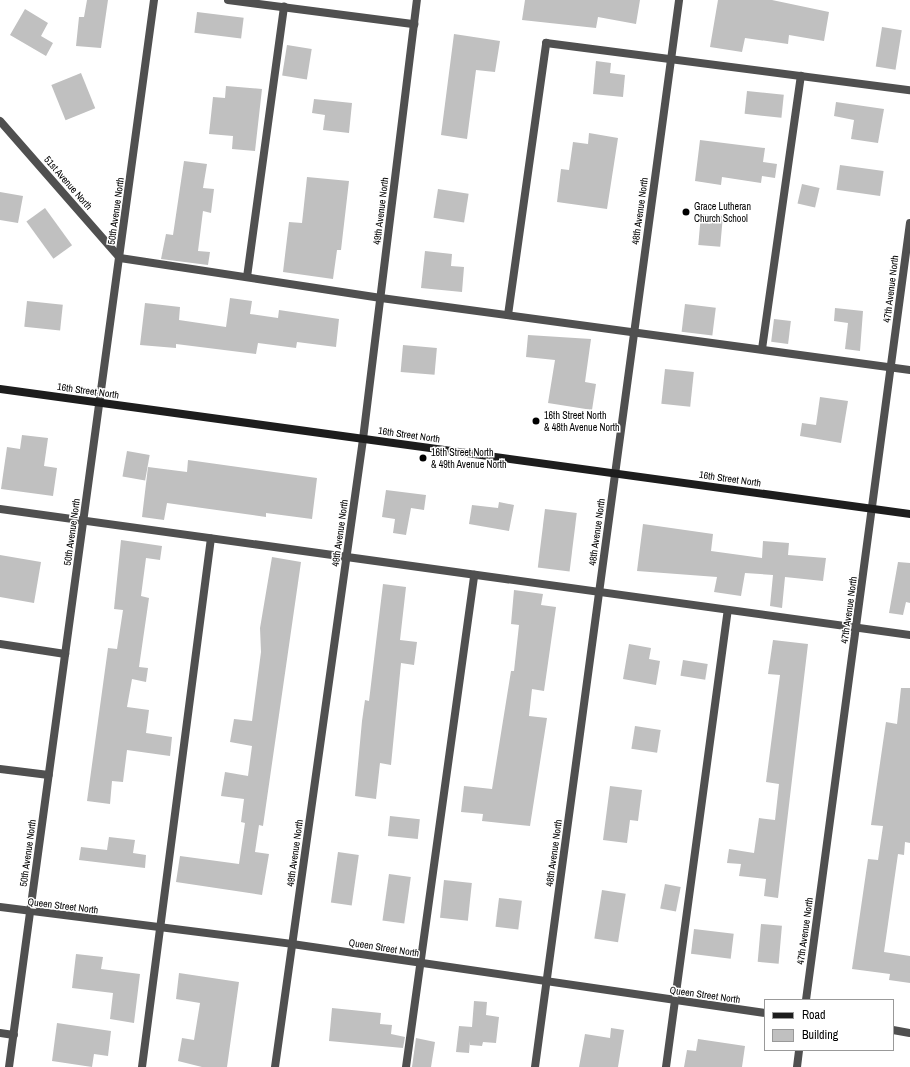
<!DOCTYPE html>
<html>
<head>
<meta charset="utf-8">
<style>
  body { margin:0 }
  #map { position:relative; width:910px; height:1067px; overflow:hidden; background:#fff; font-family:"Archivo Narrow",sans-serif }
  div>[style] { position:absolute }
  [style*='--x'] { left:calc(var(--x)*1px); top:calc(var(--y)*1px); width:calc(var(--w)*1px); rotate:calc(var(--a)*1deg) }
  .building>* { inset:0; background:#c0c0c0; transform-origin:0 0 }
  .lane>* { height:8px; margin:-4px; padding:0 4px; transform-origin:4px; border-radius:4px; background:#505050 }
  .street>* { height:8px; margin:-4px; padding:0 4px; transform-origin:4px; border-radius:4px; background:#505050 }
  .secondary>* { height:8px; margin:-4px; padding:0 4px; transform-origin:4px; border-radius:4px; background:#1d1d1d }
  .dots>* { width:11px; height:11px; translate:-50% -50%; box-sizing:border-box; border:2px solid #fff; border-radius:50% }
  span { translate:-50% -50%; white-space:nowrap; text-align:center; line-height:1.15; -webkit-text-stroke:3px #fff; paint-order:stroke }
  .street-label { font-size:10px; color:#000 }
  .poi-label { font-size:10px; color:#000 }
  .left { translate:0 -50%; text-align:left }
  .legend { position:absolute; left:764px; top:999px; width:130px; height:52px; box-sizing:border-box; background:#fff; border:1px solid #999; margin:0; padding:5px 7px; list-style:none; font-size:12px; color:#000 }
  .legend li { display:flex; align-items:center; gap:8px; height:20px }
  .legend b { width:20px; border:1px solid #999 }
</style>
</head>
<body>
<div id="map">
  <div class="building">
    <div style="clip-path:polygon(87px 0,108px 0,101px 48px,76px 46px,79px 17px,84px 17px)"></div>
    <div style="clip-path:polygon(525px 0,640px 0,636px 24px,598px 17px,596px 28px,522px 20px)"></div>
    <div style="clip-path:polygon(718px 0,772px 0,829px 12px,824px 41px,789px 35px,788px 44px,745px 38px,742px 52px,710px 47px)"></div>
    <div style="clip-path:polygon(25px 9px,48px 23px,41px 36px,53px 43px,46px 56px,10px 35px)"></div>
    <div style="left:197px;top:12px;width:47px;height:21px;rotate:7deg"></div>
    <div style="left:882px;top:27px;width:20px;height:40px;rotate:9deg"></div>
    <div style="clip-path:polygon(454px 34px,500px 41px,495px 72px,476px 70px,467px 139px,441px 135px)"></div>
    <div style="left:287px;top:45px;width:25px;height:31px;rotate:9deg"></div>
    <div style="clip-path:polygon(596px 61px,611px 63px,610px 73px,625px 75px,623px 97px,593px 94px)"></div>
    <div style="left:81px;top:73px;width:38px;height:32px;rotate:68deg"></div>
    <div style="clip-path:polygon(226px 86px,262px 89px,255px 151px,232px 149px,233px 136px,209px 134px,213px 97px,225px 98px)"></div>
    <div style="left:747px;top:91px;width:37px;height:23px;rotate:6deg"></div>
    <div style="clip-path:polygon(314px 99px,352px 103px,349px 133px,323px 130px,325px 115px,312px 113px)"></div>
    <div style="clip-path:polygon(836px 102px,884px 109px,878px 143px,851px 139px,854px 120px,834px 116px)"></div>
    <div style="clip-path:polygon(589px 133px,618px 138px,607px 209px,557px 202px,561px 169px,569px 170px,573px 142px,588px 144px)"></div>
    <div style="clip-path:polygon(700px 140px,765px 148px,763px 162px,777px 164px,775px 178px,762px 176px,761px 183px,722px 177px,721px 185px,695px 181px)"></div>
    <div style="clip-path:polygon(184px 161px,207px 164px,203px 188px,214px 189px,211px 213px,203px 211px,198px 251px,210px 252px,208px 265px,161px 259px,166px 234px,173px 235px)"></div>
    <div style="left:840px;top:165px;width:44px;height:25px;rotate:8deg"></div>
    <div style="clip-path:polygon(307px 177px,349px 181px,341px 250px,337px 250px,333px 279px,283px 272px,289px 222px,302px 223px)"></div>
    <div style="left:802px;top:184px;width:18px;height:20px;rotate:13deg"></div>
    <div style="left:438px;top:189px;width:31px;height:29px;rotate:9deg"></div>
    <div style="clip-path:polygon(0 192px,23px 196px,18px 223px,0 220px)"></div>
    <div style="left:45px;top:208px;width:46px;height:23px;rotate:54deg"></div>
    <div style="left:701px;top:214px;width:22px;height:31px;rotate:5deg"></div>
    <div style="clip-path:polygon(425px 251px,452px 254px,451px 266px,464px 267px,462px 292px,421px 288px)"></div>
    <div style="clip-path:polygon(230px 298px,252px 301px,250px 314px,278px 318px,279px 310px,339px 319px,336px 347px,297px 342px,296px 348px,258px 343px,256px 354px,176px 344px,176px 348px,140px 345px,145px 303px,180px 307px,179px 320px,226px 327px)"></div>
    <div style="left:27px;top:301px;width:36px;height:26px;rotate:6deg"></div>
    <div style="left:685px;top:304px;width:31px;height:28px;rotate:7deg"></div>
    <div style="clip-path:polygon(835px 308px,863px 311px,860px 351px,845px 349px,848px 323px,834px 321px)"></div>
    <div style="left:774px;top:319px;width:17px;height:23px;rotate:7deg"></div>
    <div style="clip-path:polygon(528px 335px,591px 339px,585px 382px,596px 384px,592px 410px,548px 403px,555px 360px,526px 357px)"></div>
    <div style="left:403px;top:345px;width:34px;height:27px;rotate:5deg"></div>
    <div style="left:665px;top:369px;width:29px;height:35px;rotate:6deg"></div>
    <div style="clip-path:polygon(820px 397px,848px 401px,841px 443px,800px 436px,802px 423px,816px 425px)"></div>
    <div style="clip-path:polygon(22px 435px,48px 438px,44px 466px,57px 468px,53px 496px,1px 489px,7px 447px,20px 449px)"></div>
    <div style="left:127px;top:451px;width:23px;height:26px;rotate:10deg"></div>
    <div style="clip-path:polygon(188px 460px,317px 478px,312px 519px,266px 513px,266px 517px,167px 503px,164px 520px,142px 517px,148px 467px,187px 472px)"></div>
    <div style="clip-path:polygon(386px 490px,426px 495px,424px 510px,411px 508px,406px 535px,393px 533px,395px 519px,382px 517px)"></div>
    <div style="clip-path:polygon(499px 502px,514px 505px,509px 531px,469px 524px,472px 505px,498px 508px)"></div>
    <div style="left:545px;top:509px;width:32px;height:59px;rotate:7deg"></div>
    <div style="clip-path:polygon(643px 524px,713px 534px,711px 551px,762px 558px,763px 541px,789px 543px,788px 555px,826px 558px,823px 581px,785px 577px,782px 608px,770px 606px,773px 575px,745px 573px,741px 596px,714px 592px,717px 577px,637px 571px)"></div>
    <div style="clip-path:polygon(121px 540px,162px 546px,160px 560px,146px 558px,141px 596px,149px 598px,139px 667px,148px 668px,146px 682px,132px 679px,127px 707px,149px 710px,146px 733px,172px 737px,170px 756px,127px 750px,123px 782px,112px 781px,110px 804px,87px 801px,108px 648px,117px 649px,123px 610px,114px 609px)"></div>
    <div style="clip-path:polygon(0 555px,41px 562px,34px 603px,0 597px)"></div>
    <div style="clip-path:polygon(272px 557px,301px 562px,263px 826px,259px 825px,255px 852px,269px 854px,262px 895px,176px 882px,180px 856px,239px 864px,245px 823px,241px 822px,244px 799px,221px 796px,225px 772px,248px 776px,252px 746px,230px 742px,234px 719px,252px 721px,261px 652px,260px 628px)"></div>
    <div style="clip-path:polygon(898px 562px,910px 563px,910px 603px,906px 602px,903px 615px,889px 613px)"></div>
    <div style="clip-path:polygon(383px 584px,406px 587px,400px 640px,417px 642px,414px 665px,401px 663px,391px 765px,380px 763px,376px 799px,355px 796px,362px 721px,365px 700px,369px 701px)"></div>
    <div style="clip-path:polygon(514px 590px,543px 594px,541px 605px,556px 607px,544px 691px,532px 689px,529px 716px,547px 718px,530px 826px,482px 821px,483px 814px,461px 812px,464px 786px,492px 789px,511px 671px,514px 671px,519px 625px,511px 624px)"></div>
    <div style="clip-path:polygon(773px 640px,808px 644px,778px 898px,764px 896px,766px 879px,739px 876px,741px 864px,727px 863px,729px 849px,754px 853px,759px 818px,775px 820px,779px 784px,766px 782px,780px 675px,768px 674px)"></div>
    <div style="clip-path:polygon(629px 644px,651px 648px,649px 659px,660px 661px,656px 685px,623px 679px)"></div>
    <div style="left:683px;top:660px;width:25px;height:16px;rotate:9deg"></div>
    <div style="clip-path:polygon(901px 688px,910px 688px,910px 843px,905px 842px,904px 855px,898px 854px,884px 952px,910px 956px,910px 983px,889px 980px,890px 974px,852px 969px,868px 859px,878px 860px,883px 826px,871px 825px,886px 722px,897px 724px)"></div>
    <div style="left:635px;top:726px;width:26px;height:23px;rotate:9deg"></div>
    <div style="clip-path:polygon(610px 786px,642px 790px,638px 821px,630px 820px,627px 843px,603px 840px)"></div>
    <div style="left:390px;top:816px;width:30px;height:20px;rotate:6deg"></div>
    <div style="clip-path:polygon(109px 837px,135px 840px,133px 853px,146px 855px,145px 868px,79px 860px,81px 847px,107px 850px)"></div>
    <div style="left:338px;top:852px;width:21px;height:51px;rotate:8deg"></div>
    <div style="left:389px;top:874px;width:22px;height:47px;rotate:8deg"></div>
    <div style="left:444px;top:880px;width:28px;height:38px;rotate:6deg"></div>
    <div style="left:665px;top:884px;width:16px;height:25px;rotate:11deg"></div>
    <div style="left:602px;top:890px;width:24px;height:49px;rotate:9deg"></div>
    <div style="left:499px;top:898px;width:23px;height:29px;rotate:7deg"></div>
    <div style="left:761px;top:924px;width:21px;height:38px;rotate:5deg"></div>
    <div style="left:694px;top:929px;width:40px;height:25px;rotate:7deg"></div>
    <div style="clip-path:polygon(76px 954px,103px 957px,101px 969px,140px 974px,134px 1023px,110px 1019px,113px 993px,72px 988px)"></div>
    <div style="clip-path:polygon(179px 973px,239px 982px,227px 1067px,202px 1067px,178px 1061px,182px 1038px,194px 1040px,200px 1003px,176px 999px)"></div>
    <div style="clip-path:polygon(474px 1001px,487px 1002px,486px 1015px,499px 1017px,496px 1043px,483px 1042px,482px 1046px,470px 1045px,470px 1041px,469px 1053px,456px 1052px,459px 1026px,472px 1027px)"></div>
    <div style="clip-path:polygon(332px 1008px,381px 1013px,380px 1024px,392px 1025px,391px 1034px,405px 1037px,403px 1048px,329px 1041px)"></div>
    <div style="clip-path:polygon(57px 1023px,111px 1031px,108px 1056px,94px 1054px,92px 1067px,52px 1061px)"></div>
    <div style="clip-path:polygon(611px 1028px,624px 1030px,618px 1067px,579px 1067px,585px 1034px,610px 1038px)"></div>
    <div style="clip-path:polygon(416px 1038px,435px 1042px,431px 1067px,412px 1067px)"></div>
    <div style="clip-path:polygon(698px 1039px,745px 1046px,742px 1067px,684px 1067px,687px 1050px,696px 1051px)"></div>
  </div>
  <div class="lane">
    <div style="--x:228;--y:0;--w:188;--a:7.4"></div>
    <div style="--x:120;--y:258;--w:264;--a:8.7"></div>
    <div style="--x:381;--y:298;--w:534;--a:7.75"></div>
    <div style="--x:247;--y:277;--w:273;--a:-82.2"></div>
    <div style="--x:508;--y:315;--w:275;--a:-82"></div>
    <div style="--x:546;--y:43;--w:367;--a:7.4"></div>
    <div style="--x:762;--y:349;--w:276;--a:-81.9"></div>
    <div style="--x:0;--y:509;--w:919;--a:7.88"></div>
    <div style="--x:0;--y:769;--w:49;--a:7"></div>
    <div style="--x:0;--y:1033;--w:14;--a:8"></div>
    <div style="--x:142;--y:1067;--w:533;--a:-82.57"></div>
    <div style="--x:406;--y:1067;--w:497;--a:-82.1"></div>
    <div style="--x:666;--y:1067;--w:461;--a:-82.3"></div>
  </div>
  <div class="street">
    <div style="--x:0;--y:121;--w:182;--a:48.8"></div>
    <div style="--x:0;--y:644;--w:66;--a:8.7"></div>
    <div style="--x:0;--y:907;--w:294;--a:7.2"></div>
    <div style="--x:292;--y:944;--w:478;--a:8.3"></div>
    <div style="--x:806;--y:1000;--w:784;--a:-82.38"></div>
    <div style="--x:893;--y:1030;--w:17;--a:10"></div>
    <div style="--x:9;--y:1067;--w:1077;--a:-82.26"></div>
    <div style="--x:275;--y:1067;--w:634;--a:-82.02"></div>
    <div style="--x:363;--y:439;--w:442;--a:-83"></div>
    <div style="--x:535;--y:1067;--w:1077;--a:-82.31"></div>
    <div style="--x:797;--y:1067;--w:17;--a:-83"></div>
  </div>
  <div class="secondary">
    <div style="--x:0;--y:389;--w:919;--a:7.82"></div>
  </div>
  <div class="dots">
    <div style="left:686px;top:212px;background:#000"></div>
    <div style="left:536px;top:421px;background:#000"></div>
    <div style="left:423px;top:458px;background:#000"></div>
  </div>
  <div class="street-label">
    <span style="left:68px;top:183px;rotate:49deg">51st Avenue North</span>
    <span style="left:116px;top:211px;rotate:-82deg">50th Avenue North</span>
    <span style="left:381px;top:211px;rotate:-83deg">49th Avenue North</span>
    <span style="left:640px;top:211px;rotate:-82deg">48th Avenue North</span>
    <span style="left:891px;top:289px;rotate:-83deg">47th Avenue North</span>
    <span style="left:88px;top:391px;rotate:8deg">16th Street North</span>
    <span style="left:409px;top:435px;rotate:8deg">16th Street North</span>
    <span style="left:730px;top:479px;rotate:8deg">16th Street North</span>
    <span style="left:72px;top:532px;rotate:-82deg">50th Avenue North</span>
    <span style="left:597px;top:532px;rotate:-82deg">48th Avenue North</span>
    <span style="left:340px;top:533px;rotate:-82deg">49th Avenue North</span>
    <span style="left:849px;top:610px;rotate:-82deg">47th Avenue North</span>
    <span style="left:28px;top:853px;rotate:-82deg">50th Avenue North</span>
    <span style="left:295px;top:853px;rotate:-82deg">49th Avenue North</span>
    <span style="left:554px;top:853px;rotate:-82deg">48th Avenue North</span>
    <span style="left:63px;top:906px;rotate:7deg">Queen Street North</span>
    <span style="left:805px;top:931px;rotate:-82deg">47th Avenue North</span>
    <span style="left:384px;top:948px;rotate:9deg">Queen Street North</span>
    <span style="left:705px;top:995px;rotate:8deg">Queen Street North</span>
  </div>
  <div class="poi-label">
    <span class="left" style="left:694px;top:212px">Grace Lutheran<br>Church School</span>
    <span class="left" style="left:544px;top:421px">16th Street North<br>&amp; 48th Avenue North</span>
    <span class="left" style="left:431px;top:458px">16th Street North<br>&amp; 49th Avenue North</span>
  </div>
  <ul class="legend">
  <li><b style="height:5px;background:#1d1d1d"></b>Road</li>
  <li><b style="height:11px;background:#c0c0c0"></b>Building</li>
  </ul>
</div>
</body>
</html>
